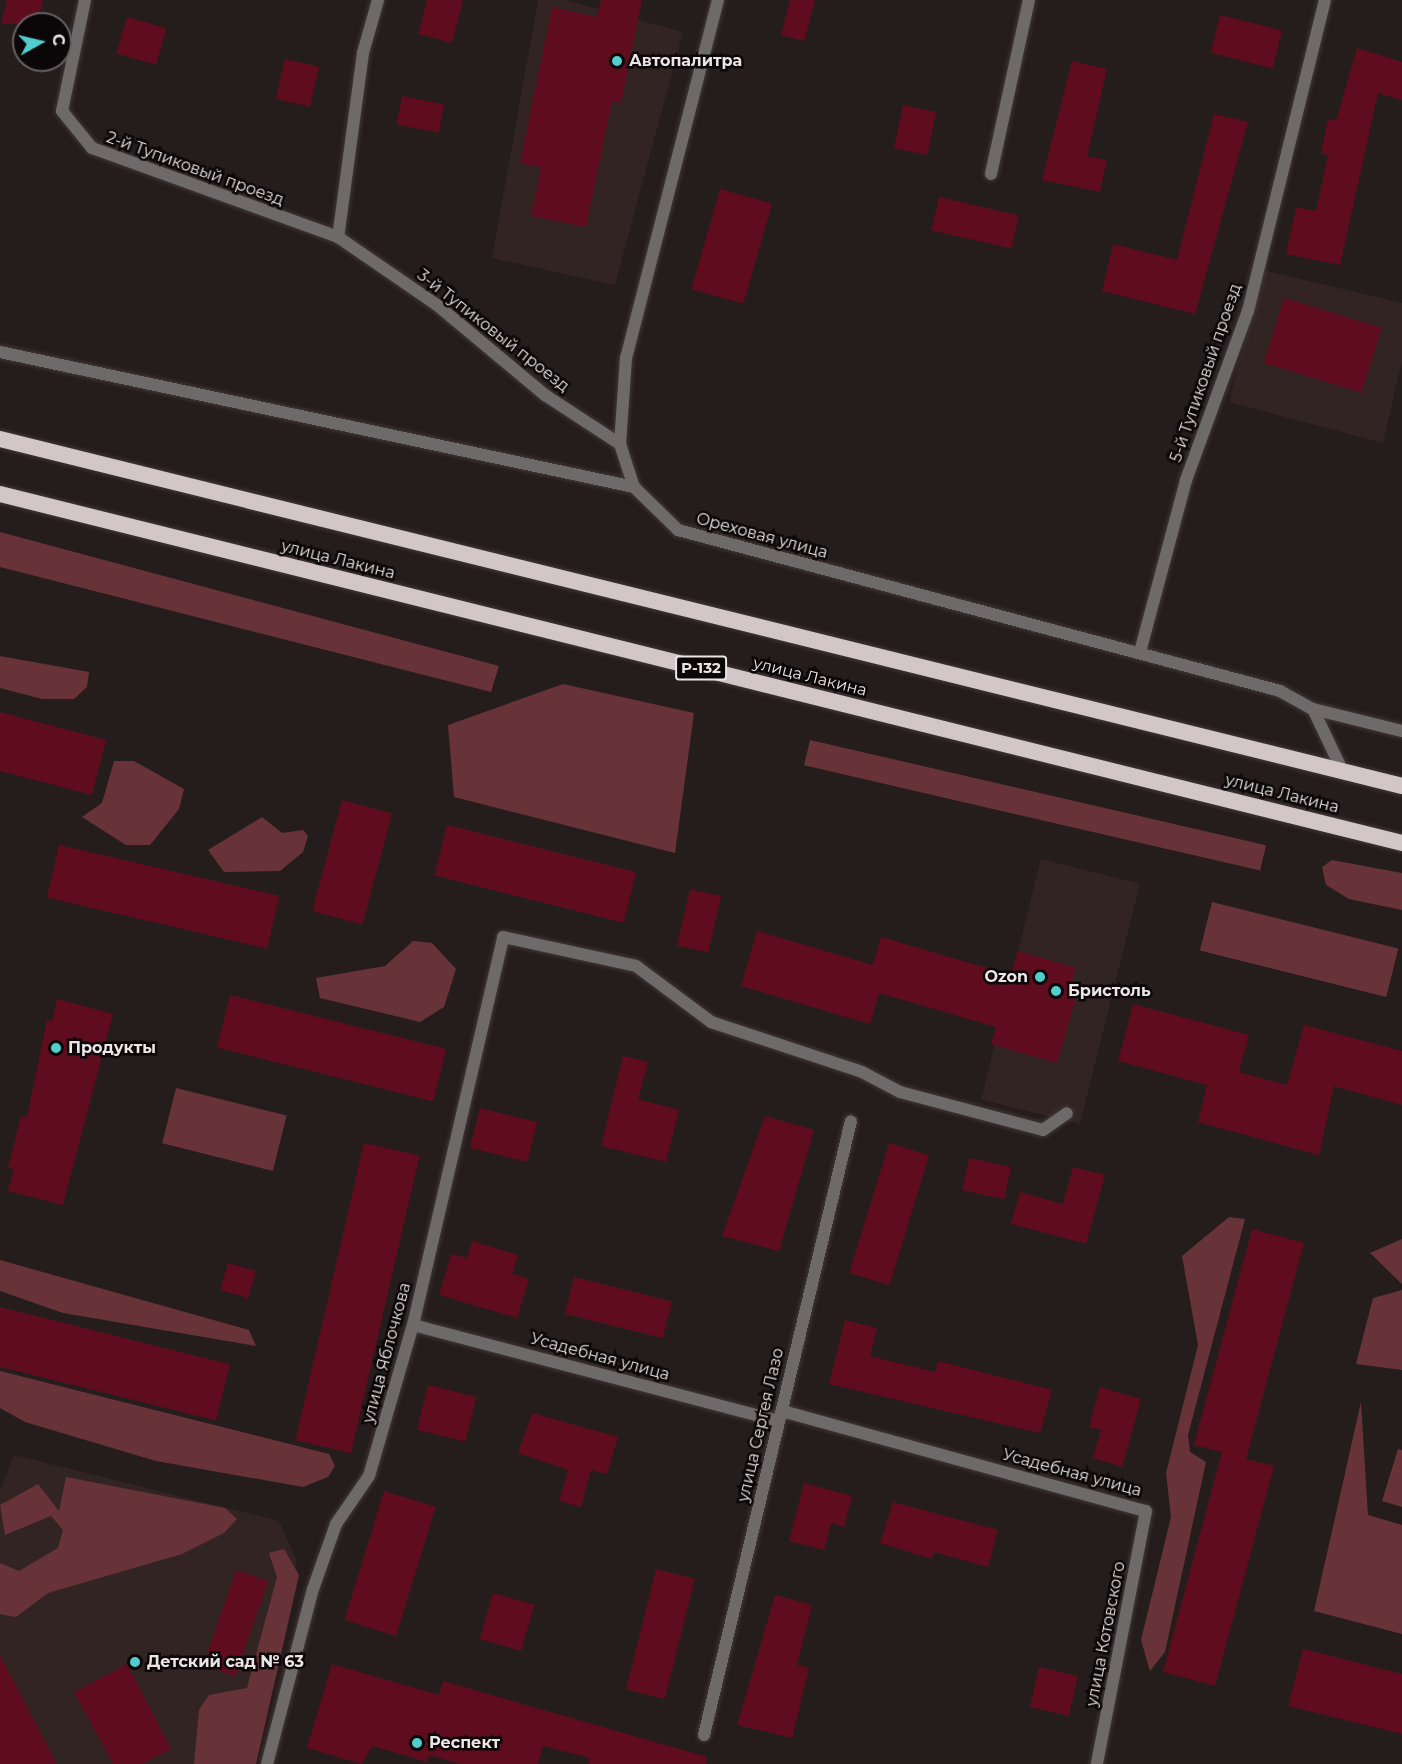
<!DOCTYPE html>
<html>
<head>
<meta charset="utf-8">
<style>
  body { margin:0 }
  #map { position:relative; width:1402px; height:1764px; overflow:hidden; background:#251c1c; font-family:Montserrat,sans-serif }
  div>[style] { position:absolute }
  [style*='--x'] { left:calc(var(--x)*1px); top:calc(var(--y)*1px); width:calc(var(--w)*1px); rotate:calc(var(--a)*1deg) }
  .built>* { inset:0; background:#332424; transform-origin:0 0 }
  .green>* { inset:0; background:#683338; transform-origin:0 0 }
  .building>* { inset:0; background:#5f0d1e; transform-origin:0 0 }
  .roads { filter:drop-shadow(0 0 2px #413838) drop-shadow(0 0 2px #413838) }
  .minor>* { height:12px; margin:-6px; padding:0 6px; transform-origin:6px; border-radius:6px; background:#6f6a6a }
  .trunk>* { height:16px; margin:-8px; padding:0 8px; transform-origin:8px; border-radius:8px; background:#d2c6c6 }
  .dots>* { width:16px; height:16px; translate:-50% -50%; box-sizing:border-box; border:3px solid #0b0708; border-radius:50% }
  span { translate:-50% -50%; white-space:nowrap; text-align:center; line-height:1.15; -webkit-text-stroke:5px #0b0708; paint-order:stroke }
  .shield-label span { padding:2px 4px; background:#0b0708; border:2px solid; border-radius:4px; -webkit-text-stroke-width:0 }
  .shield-label { font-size:15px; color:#ebe5e5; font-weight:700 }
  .poi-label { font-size:16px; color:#ebe5e5; font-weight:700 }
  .left { translate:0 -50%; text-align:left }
  .right { translate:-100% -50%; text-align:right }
  .street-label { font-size:16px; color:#ebe5e5 }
  .north { position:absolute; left:12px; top:12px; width:60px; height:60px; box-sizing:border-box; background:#0b0708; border:2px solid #656060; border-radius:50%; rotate:82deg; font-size:16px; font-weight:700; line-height:24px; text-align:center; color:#ebe5e5 }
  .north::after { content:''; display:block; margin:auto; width:21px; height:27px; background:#52cdce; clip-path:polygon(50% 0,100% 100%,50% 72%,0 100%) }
</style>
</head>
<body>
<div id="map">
  <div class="built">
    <div style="clip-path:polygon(538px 0,564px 0,683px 32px,615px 285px,492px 258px)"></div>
    <div style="clip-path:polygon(1263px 270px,1402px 303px,1402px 360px,1383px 443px,1229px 402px)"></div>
    <div style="left:1041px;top:859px;width:102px;height:248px;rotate:14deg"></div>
    <div style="clip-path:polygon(14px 1455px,279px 1521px,297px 1561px,242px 1764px,0 1764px,0 1491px)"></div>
  </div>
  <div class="green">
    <div style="clip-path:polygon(0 532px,499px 666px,491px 692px,0 567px)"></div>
    <div style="clip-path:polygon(0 656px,89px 672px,87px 687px,74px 699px,42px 699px,0 688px)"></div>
    <div style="clip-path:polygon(563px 684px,694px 713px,675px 853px,454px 797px,448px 725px)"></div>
    <div style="left:810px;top:740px;width:468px;height:26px;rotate:13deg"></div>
    <div style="clip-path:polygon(114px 761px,134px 761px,184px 789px,179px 809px,150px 845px,126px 845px,82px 817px,102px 803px)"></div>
    <div style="clip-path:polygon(262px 817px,282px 833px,303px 830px,308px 836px,303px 852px,280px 871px,224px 872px,208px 850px)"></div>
    <div style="clip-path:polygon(1332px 860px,1402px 873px,1402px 910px,1349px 899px,1326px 885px,1322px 867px)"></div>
    <div style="left:1212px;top:902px;width:192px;height:50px;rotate:14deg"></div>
    <div style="clip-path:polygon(413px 941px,432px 943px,456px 969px,444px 1007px,420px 1022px,320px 998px,316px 978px,385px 966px)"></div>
    <div style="left:176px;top:1088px;width:114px;height:57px;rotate:14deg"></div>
    <div style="clip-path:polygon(1229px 1217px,1245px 1219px,1188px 1435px,1190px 1452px,1206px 1462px,1165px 1652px,1150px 1671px,1141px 1640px,1171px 1517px,1166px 1473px,1198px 1345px,1182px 1256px)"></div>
    <div style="clip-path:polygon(1402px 1239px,1402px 1284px,1370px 1253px)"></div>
    <div style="clip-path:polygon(0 1260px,249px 1330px,256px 1346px,63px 1313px,0 1291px)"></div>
    <div style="clip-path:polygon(1402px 1290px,1402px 1370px,1356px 1364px,1373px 1298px)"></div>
    <div style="clip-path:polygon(0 1371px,329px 1454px,335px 1466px,328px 1477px,303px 1487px,156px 1461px,25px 1422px,0 1408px)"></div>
    <div style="clip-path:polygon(1361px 1402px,1368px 1515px,1402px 1525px,1402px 1634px,1314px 1611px)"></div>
    <div style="clip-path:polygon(1398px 1449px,1402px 1450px,1402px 1507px,1382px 1501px)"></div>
    <div style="clip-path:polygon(66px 1477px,225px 1508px,237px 1519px,224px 1533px,182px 1554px,48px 1593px,16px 1617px,0 1614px,0 1563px,19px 1571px,58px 1548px,63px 1530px,51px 1516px,5px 1535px,0 1505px,38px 1484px,59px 1511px)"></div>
    <div style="clip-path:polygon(284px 1549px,299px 1575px,256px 1764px,194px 1764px,199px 1710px,209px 1695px,247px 1688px,277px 1577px,269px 1553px)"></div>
  </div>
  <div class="building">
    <div style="clip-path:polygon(7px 0,43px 0,37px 24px,1px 24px)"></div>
    <div style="clip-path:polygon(427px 0,463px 0,452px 43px,418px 34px)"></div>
    <div style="clip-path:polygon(601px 0,642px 0,621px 103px,612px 101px,586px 227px,531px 216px,541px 167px,520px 163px,552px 7px,596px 17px)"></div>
    <div style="clip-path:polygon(790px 0,815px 0,804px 41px,781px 35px)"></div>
    <div style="left:1220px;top:15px;width:64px;height:39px;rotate:14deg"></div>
    <div style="left:127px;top:17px;width:41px;height:38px;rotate:16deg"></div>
    <div style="clip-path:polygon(1357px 48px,1402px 62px,1402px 100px,1378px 93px,1340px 265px,1286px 254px,1296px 207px,1316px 211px,1328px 155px,1321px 153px,1328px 119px,1336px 121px)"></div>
    <div style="left:285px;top:59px;width:35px;height:41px;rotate:13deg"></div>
    <div style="clip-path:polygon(1072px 61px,1107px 69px,1087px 156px,1107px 160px,1100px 192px,1042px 180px)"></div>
    <div style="left:402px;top:96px;width:43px;height:29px;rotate:11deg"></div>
    <div style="left:903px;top:105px;width:34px;height:44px;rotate:12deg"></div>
    <div style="clip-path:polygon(1214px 114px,1248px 122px,1195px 314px,1102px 291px,1113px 244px,1177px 260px)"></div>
    <div style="left:720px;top:189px;width:54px;height:104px;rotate:16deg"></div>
    <div style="left:939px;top:197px;width:82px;height:34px;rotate:13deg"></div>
    <div style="left:1284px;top:298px;width:102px;height:68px;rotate:17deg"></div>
    <div style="clip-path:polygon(0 712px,106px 740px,92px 795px,0 771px)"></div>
    <div style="left:342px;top:800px;width:52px;height:115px;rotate:15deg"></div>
    <div style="left:447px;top:825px;width:195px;height:52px;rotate:14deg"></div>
    <div style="left:59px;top:845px;width:226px;height:54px;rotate:13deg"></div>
    <div style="left:690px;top:889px;width:32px;height:58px;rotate:13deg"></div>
    <div style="clip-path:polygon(757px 931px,873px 965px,881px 937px,1011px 975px,1018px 951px,1076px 968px,1072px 981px,1080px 984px,1057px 1063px,991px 1044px,996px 1027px,879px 993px,870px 1024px,741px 986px)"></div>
    <div style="left:230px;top:995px;width:223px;height:54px;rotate:14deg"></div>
    <div style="clip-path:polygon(57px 999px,113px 1014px,63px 1205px,8px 1191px,14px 1169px,8px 1168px,21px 1116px,27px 1117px,47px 1020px,52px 1021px)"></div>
    <div style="clip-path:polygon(1133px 1004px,1249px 1035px,1239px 1072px,1287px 1085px,1304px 1025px,1402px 1051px,1402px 1105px,1334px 1086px,1319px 1155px,1198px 1122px,1207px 1085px,1118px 1061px)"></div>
    <div style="clip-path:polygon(623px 1056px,648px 1062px,638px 1099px,679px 1110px,666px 1162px,601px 1146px)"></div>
    <div style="left:480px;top:1108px;width:59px;height:41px;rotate:14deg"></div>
    <div style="clip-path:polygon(765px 1116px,814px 1130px,779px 1251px,722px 1236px)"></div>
    <div style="left:364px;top:1143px;width:57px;height:305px;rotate:13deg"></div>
    <div style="left:889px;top:1143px;width:42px;height:136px;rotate:17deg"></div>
    <div style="left:969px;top:1158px;width:43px;height:33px;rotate:12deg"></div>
    <div style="clip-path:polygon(1073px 1167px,1105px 1175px,1086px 1244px,1011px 1224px,1020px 1192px,1063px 1204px)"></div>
    <div style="clip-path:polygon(1252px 1229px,1304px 1243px,1246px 1459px,1274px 1466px,1215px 1686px,1163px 1672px,1222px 1452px,1194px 1445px)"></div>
    <div style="clip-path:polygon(472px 1241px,518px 1255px,512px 1274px,529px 1279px,517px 1318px,439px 1295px,451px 1254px,467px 1258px)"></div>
    <div style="left:228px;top:1263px;width:29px;height:28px;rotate:16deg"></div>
    <div style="left:574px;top:1277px;width:101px;height:38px;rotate:14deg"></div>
    <div style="left:0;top:1307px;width:237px;height:58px;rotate:14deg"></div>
    <div style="clip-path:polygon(845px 1320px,877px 1328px,870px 1356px,935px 1372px,938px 1361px,1052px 1390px,1040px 1433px,829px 1384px)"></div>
    <div style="left:428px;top:1385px;width:50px;height:46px;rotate:14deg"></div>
    <div style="clip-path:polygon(1100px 1387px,1141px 1399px,1122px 1467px,1093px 1458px,1101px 1430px,1089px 1427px)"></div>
    <div style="clip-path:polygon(532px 1413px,618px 1437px,607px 1474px,591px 1470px,581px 1507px,559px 1501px,568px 1470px,518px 1453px)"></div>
    <div style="clip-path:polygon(804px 1483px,852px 1496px,844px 1527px,831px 1523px,824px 1550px,789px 1541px)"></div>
    <div style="left:384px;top:1491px;width:54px;height:135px;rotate:17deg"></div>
    <div style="clip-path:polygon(893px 1502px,998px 1530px,988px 1567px,934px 1552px,932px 1559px,880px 1543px)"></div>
    <div style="left:656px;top:1569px;width:40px;height:124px;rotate:14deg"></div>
    <div style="left:236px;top:1570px;width:34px;height:101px;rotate:19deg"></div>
    <div style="left:493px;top:1593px;width:43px;height:48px;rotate:16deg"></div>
    <div style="clip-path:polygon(775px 1595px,812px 1605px,797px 1665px,809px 1668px,792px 1738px,737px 1725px)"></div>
    <div style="clip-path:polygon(1303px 1649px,1402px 1674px,1402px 1734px,1288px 1706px)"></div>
    <div style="clip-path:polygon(0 1655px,53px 1757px,56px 1764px,0 1764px)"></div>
    <div style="clip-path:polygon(127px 1664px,171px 1749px,142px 1764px,113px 1764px,74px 1692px)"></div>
    <div style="clip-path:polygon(332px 1664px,439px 1695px,443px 1681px,707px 1757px,706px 1764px,588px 1764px,590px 1758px,543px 1746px,538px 1764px,460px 1764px,429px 1755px,427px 1762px,372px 1746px,362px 1764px,307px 1748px)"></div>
    <div style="left:1039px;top:1667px;width:40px;height:41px;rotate:13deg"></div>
  </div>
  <div class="roads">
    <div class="minor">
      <div style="--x:85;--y:0;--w:113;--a:101.7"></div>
      <div style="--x:62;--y:111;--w:48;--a:51"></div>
      <div style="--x:92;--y:148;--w:262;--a:19.9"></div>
      <div style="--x:378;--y:0;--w:55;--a:105.8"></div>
      <div style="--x:363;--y:53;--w:186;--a:97.7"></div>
      <div style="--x:338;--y:237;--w:120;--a:34.5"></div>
      <div style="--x:437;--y:305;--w:141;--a:39.8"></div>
      <div style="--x:545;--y:395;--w:90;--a:33.2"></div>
      <div style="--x:718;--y:0;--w:370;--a:104.4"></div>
      <div style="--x:626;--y:358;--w:86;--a:94"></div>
      <div style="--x:620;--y:444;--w:45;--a:72"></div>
      <div style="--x:634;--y:487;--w:62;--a:44.3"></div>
      <div style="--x:678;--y:530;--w:623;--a:14.97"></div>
      <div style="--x:1280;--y:691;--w:38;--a:29"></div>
      <div style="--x:1313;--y:709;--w:68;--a:64.6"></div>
      <div style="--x:991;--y:174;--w:178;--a:-77.7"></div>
      <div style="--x:0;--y:352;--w:648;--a:12.02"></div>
      <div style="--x:1140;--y:652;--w:178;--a:-75"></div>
      <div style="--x:1186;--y:480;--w:180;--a:-69.9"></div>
      <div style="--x:1248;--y:311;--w:320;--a:-76.1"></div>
      <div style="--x:1313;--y:709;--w:92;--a:13.9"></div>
      <div style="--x:413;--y:1325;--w:378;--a:14.7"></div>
      <div style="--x:782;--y:1411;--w:377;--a:15.4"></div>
      <div style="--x:1146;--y:1511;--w:258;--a:101"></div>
      <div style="--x:704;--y:1735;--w:631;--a:-76.54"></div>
      <div style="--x:267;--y:1764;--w:181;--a:-75.3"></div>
      <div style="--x:313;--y:1589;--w:69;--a:-70.5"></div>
      <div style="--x:336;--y:1524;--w:58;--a:-55.5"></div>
      <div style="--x:369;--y:1476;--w:157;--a:-73.8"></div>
      <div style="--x:413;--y:1325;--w:398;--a:-76.9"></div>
      <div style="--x:503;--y:937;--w:136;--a:12.3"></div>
      <div style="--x:636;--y:966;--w:94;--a:36.7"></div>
      <div style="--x:711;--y:1022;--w:159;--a:18.3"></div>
      <div style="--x:862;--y:1072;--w:43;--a:27.8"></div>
      <div style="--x:900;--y:1092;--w:148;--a:14.9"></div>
      <div style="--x:1043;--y:1130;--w:29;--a:-35"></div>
    </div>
    <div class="trunk">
      <div style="--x:0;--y:439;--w:1444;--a:13.9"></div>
      <div style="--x:0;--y:494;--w:1445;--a:13.98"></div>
    </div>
  </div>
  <div class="dots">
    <div style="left:617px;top:61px;background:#52cdce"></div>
    <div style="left:1040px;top:977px;background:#52cdce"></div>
    <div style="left:1056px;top:991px;background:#52cdce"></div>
    <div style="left:56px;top:1048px;background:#52cdce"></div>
    <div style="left:135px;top:1662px;background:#52cdce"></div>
    <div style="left:417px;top:1743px;background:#52cdce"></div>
  </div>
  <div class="shield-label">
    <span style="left:701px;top:668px">Р-132</span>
  </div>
  <div class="poi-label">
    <span class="left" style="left:629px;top:61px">Автопалитра</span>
    <span class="right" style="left:1028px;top:977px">Ozon</span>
    <span class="left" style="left:1068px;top:991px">Бристоль</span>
    <span class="left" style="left:68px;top:1048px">Продукты</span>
    <span class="left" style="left:147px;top:1662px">Детский сад № 63</span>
    <span class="left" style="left:429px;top:1743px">Респект</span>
  </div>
  <div class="street-label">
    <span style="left:195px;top:169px;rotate:20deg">2-й Тупиковый проезд</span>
    <span style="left:493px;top:331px;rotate:38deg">3-й Тупиковый проезд</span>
    <span style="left:1206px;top:373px;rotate:-71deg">5-й Тупиковый проезд</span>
    <span style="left:762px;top:536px;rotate:15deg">Ореховая улица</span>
    <span style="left:338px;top:560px;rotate:14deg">улица Лакина</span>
    <span style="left:810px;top:677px;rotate:14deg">улица Лакина</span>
    <span style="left:1282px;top:794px;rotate:14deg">улица Лакина</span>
    <span style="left:387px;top:1353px;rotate:-75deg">улица Яблочкова</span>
    <span style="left:600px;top:1357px;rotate:15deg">Усадебная улица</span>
    <span style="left:761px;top:1425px;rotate:-77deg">улица Сергея Лазо</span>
    <span style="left:1072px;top:1473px;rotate:15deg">Усадебная улица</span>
    <span style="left:1106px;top:1634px;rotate:-79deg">улица Котовского</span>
  </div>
  <div class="north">С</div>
</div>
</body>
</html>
